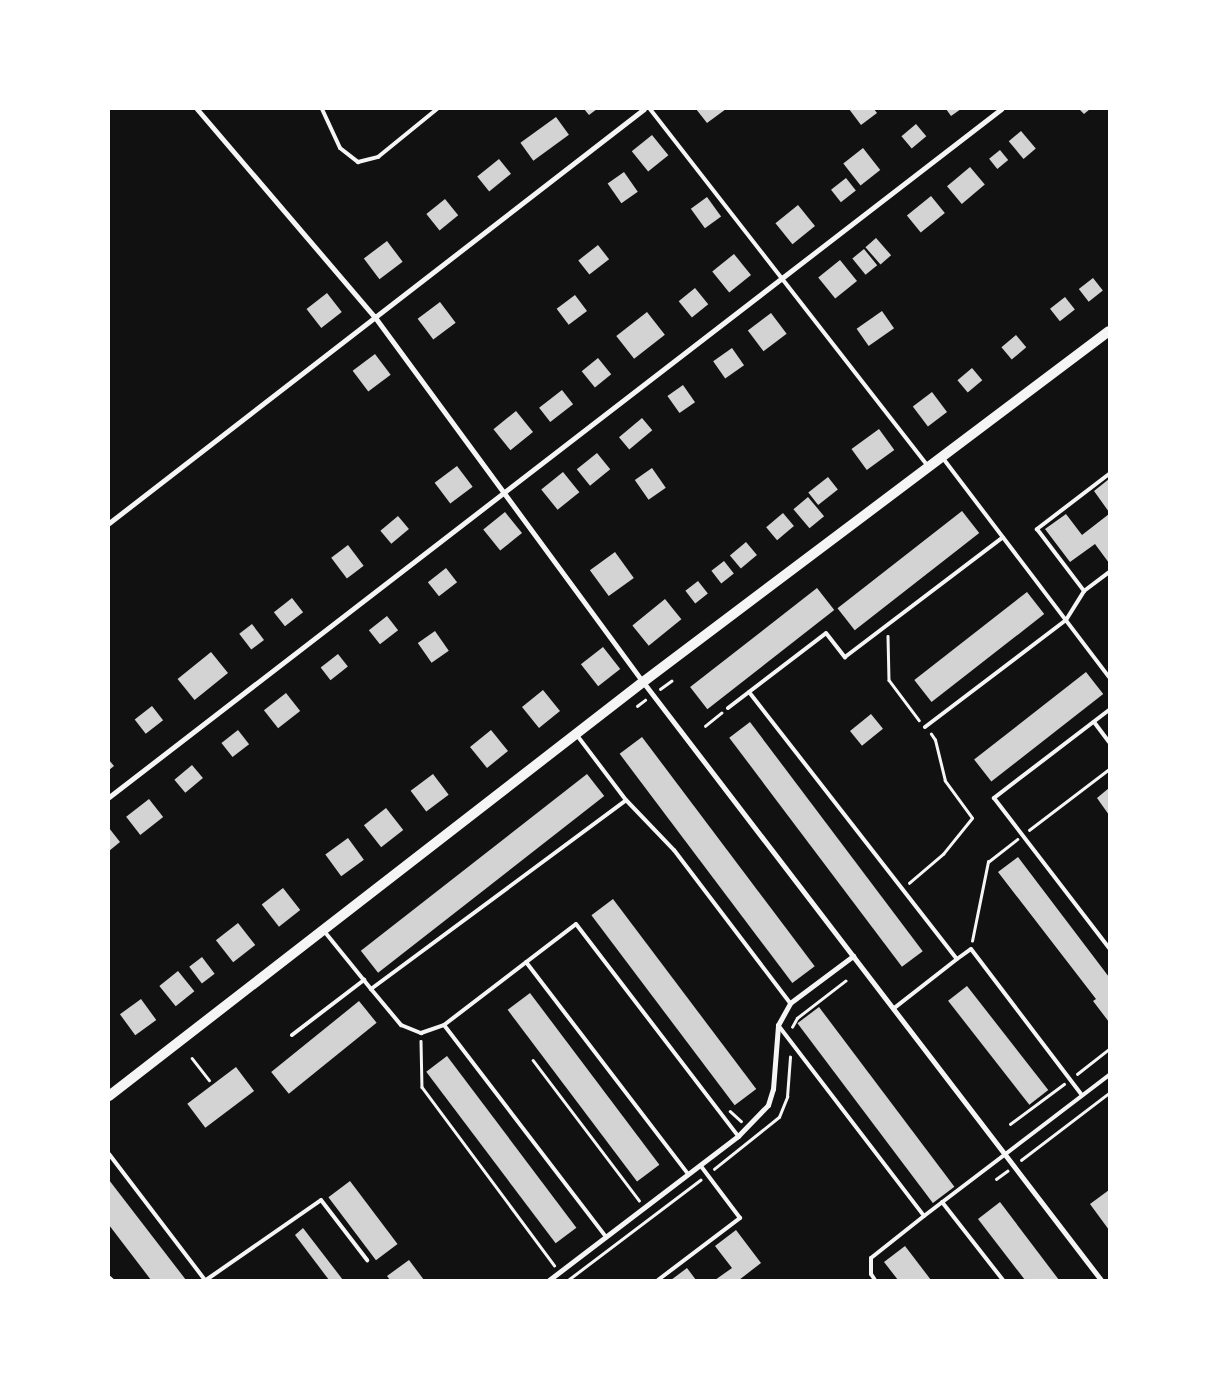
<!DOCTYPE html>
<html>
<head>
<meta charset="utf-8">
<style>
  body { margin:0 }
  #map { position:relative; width:1218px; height:1389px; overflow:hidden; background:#111; font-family:"DejaVu Sans",sans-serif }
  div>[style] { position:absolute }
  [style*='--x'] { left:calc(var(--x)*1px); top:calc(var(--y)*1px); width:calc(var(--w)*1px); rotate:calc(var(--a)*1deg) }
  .building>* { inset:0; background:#d3d3d3; transform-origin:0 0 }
  .path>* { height:2.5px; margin:-1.25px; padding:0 1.25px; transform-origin:1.25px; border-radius:1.25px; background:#f5f5f5 }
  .service>* { height:4px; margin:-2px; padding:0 2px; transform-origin:2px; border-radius:2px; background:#f5f5f5 }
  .minor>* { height:5px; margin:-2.5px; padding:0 2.5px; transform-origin:2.5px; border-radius:2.5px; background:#f5f5f5 }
  .secondary>* { height:10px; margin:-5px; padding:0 5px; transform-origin:5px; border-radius:5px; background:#f5f5f5 }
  span { translate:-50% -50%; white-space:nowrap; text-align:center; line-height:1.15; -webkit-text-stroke:5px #fff; paint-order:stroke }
  .frame { position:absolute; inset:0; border:110px solid #fff; pointer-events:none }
</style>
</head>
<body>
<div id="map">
  <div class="building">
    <div style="clip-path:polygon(584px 109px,597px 109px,589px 115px)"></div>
    <div style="clip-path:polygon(696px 109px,726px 109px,707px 123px)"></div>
    <div style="clip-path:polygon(849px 109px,874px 109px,877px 113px,861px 125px)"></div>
    <div style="clip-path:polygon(946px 109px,961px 109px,951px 116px)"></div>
    <div style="clip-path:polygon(1079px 109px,1090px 109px,1084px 114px)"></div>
    <div style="left:556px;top:117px;width:22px;height:44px;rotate:54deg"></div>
    <div style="left:916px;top:124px;width:16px;height:19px;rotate:50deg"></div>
    <div style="left:1021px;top:131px;width:23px;height:16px;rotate:50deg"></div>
    <div style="left:652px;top:135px;width:26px;height:26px;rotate:51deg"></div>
    <div style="left:863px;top:148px;width:28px;height:25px;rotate:52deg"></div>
    <div style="left:1000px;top:150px;width:13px;height:14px;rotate:51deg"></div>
    <div style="left:499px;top:159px;width:19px;height:28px;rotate:51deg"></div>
    <div style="left:970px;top:167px;width:23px;height:30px;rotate:50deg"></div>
    <div style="left:624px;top:172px;width:24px;height:20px;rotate:55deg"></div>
    <div style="left:846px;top:178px;width:16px;height:19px;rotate:52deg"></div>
    <div style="left:931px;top:196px;width:22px;height:31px;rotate:51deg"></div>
    <div style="left:707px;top:197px;width:24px;height:20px;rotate:54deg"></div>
    <div style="left:445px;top:199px;width:21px;height:24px;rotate:51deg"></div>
    <div style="left:798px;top:205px;width:27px;height:29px;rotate:51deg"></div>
    <div style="left:876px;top:238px;width:23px;height:14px;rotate:49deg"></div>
    <div style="left:387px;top:241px;width:26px;height:29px;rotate:53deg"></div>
    <div style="left:598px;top:245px;width:18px;height:25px;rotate:52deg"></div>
    <div style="left:864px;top:249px;width:21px;height:15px;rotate:51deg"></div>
    <div style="left:734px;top:254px;width:27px;height:28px;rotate:51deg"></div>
    <div style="left:840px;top:260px;width:27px;height:28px;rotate:51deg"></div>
    <div style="left:1093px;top:278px;width:16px;height:18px;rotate:52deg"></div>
    <div style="left:695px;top:288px;width:21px;height:21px;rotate:51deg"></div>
    <div style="left:327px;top:293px;width:24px;height:26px;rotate:52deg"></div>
    <div style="left:575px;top:295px;width:20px;height:23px;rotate:53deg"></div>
    <div style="left:1065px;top:297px;width:16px;height:19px;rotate:52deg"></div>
    <div style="left:440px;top:302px;width:26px;height:28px;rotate:53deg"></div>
    <div style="left:882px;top:311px;width:21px;height:31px;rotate:55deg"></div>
    <div style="left:647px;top:312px;width:29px;height:39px;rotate:52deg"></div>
    <div style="left:771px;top:313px;width:26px;height:29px;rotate:53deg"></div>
    <div style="left:1016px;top:335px;width:16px;height:19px;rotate:50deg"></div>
    <div style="left:732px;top:348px;width:21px;height:23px;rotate:55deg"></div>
    <div style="left:375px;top:354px;width:26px;height:28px;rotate:53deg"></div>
    <div style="left:598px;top:358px;width:21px;height:21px;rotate:51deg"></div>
    <div style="left:972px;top:368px;width:16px;height:19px;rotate:50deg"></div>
    <div style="left:683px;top:385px;width:21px;height:19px;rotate:55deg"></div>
    <div style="left:562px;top:390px;width:18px;height:29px;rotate:52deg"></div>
    <div style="left:932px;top:392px;width:25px;height:24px;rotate:53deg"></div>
    <div style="left:516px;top:411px;width:27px;height:29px;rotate:51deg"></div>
    <div style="left:642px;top:418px;width:16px;height:30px;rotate:50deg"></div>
    <div style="left:879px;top:429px;width:26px;height:34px;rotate:54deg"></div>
    <div style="left:597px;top:453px;width:21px;height:26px;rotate:51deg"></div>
    <div style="left:457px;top:466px;width:26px;height:28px;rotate:53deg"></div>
    <div style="left:652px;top:468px;width:24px;height:21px;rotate:55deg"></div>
    <div style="left:563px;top:472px;width:26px;height:28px;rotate:51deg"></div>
    <div style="left:828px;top:477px;width:16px;height:25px;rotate:52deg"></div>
    <div style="clip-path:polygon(1109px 479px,1109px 512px,1094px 491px)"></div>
    <div style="left:808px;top:497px;width:25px;height:19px;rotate:50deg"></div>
    <div style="left:962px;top:511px;width:28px;height:158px;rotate:52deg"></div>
    <div style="left:505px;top:512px;width:27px;height:28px;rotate:51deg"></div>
    <div style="left:783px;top:513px;width:17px;height:22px;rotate:50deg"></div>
    <div style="clip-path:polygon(1066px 514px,1082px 535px,1109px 514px,1109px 563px,1095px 544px,1070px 562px,1045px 529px)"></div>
    <div style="left:398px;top:516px;width:17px;height:23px;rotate:50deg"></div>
    <div style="left:746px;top:542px;width:17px;height:21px;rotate:50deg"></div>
    <div style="left:348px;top:545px;width:26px;height:21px;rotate:53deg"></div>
    <div style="left:615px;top:552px;width:32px;height:31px;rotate:54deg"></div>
    <div style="left:724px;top:561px;width:16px;height:16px;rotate:52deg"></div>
    <div style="left:446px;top:568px;width:18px;height:23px;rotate:52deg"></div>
    <div style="left:698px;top:581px;width:16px;height:16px;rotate:52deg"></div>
    <div style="left:817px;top:588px;width:28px;height:161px;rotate:52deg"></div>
    <div style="left:1027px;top:592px;width:28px;height:143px;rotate:52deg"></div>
    <div style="left:292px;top:598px;width:18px;height:23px;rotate:52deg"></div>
    <div style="left:665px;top:599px;width:26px;height:42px;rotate:51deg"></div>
    <div style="left:387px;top:616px;width:18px;height:23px;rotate:52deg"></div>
    <div style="left:252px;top:624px;width:20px;height:16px;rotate:53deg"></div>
    <div style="left:435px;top:631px;width:24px;height:21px;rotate:55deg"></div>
    <div style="left:603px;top:647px;width:28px;height:28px;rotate:52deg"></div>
    <div style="left:211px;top:652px;width:27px;height:43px;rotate:51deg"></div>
    <div style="left:338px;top:654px;width:16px;height:22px;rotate:52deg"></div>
    <div style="left:1086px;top:672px;width:28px;height:142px;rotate:52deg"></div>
    <div style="left:543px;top:690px;width:27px;height:27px;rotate:51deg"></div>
    <div style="left:286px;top:693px;width:23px;height:28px;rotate:52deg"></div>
    <div style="left:152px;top:706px;width:18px;height:22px;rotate:52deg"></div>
    <div style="left:871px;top:714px;width:19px;height:27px;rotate:51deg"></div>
    <div style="left:750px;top:722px;width:287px;height:26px;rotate:53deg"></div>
    <div style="left:238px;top:730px;width:18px;height:21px;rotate:52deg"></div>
    <div style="left:491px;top:730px;width:27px;height:27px;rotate:51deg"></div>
    <div style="left:642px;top:737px;width:287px;height:28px;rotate:53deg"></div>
    <div style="clip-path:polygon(109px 760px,114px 766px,109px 770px)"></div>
    <div style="left:192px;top:765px;width:17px;height:23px;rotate:50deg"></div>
    <div style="left:433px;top:774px;width:26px;height:28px;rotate:53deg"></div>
    <div style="left:587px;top:774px;width:28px;height:287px;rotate:52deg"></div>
    <div style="clip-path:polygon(1109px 788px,1109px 815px,1097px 798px)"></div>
    <div style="left:149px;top:799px;width:23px;height:29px;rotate:52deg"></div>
    <div style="left:386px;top:808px;width:28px;height:28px;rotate:52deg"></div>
    <div style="clip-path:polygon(109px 828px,120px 842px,109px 851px)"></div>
    <div style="left:348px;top:838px;width:27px;height:28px;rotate:54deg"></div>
    <div style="clip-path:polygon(1018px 857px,1109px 977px,1109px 1022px,1093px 1001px,1096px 999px,998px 872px)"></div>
    <div style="left:283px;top:888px;width:28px;height:27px;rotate:52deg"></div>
    <div style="left:613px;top:899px;width:238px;height:27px;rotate:53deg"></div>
    <div style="left:238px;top:923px;width:28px;height:28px;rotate:52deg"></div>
    <div style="left:202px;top:957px;width:21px;height:16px;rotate:53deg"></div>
    <div style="left:178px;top:971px;width:26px;height:24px;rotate:51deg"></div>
    <div style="left:967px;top:986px;width:132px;height:24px;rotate:52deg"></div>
    <div style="left:530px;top:993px;width:215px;height:28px;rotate:53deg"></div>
    <div style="left:141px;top:999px;width:26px;height:26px;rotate:54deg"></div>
    <div style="left:359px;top:1001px;width:28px;height:113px;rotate:51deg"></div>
    <div style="left:819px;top:1007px;width:225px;height:27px;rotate:53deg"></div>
    <div style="left:447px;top:1056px;width:215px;height:26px;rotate:53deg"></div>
    <div style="left:236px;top:1067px;width:30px;height:61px;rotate:53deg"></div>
    <div style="clip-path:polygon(109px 1180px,186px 1280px,151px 1280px,109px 1225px)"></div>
    <div style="left:350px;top:1181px;width:79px;height:27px;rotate:53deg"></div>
    <div style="clip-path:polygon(1109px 1190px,1109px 1230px,1090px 1204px)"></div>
    <div style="clip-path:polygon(1000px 1202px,1059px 1280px,1025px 1280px,978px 1219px)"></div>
    <div style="clip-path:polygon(303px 1228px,343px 1280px,329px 1280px,295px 1235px)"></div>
    <div style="clip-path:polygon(736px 1230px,761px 1263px,739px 1280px,715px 1280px,732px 1268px,715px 1246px)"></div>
    <div style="clip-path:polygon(905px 1246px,931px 1280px,898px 1280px,884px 1262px)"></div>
    <div style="clip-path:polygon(409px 1260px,424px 1280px,390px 1280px,387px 1276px)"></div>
    <div style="clip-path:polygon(687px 1268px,696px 1280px,671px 1280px)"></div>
  </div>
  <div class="path">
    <div style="--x:888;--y:636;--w:44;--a:88.7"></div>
    <div style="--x:889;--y:680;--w:50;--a:53.1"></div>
    <div style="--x:660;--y:689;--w:14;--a:-36"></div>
    <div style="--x:637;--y:706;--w:10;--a:-37"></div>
    <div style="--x:705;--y:726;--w:21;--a:-39"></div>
    <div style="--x:1029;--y:830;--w:101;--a:-37.3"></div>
    <div style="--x:909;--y:883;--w:45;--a:-40.5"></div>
    <div style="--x:943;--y:854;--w:46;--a:-51.1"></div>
    <div style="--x:972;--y:818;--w:46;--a:-126.1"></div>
    <div style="--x:945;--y:781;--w:42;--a:-103.7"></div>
    <div style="--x:935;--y:740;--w:7;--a:-124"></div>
    <div style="--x:972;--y:941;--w:81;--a:-78.6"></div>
    <div style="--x:988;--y:862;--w:37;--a:-38"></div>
    <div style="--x:792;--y:1027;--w:10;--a:-61"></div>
    <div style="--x:797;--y:1018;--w:61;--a:-37.6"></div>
    <div style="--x:421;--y:1041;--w:46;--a:88.8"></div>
    <div style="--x:422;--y:1087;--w:222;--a:53.4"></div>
    <div style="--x:192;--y:1058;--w:28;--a:52"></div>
    <div style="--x:533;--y:1060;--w:176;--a:52.9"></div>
    <div style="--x:1077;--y:1074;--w:41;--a:-38"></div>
    <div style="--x:730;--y:1111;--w:15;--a:42"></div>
    <div style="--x:1010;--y:1124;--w:67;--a:-36.5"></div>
    <div style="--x:1021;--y:1160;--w:111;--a:-37.3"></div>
    <div style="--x:714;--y:1169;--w:83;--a:-38.7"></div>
    <div style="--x:779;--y:1117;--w:22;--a:-68"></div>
    <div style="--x:787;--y:1097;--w:40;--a:-85.7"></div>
    <div style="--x:996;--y:1179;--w:14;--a:-36"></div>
    <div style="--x:568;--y:1280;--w:166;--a:-37.1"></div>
  </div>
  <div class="service">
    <div style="--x:322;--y:109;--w:43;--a:65.2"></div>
    <div style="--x:340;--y:148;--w:23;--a:38"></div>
    <div style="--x:358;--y:162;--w:21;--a:-14"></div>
    <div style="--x:378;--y:157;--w:76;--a:-39.1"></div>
    <div style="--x:650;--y:109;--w:452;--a:52.1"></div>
    <div style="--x:942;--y:457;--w:276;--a:52.8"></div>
    <div style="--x:1109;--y:474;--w:91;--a:142.6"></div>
    <div style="--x:1037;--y:529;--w:78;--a:52.8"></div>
    <div style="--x:1084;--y:591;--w:31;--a:-37"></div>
    <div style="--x:749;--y:692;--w:338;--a:52.1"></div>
    <div style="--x:957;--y:959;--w:81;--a:142"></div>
    <div style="--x:728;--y:708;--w:123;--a:-37.4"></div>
    <div style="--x:826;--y:633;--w:31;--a:52"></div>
    <div style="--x:845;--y:657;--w:198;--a:-37.2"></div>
    <div style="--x:1109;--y:710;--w:145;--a:142.6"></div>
    <div style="--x:994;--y:798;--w:189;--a:52.5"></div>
    <div style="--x:1094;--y:722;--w:25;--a:53"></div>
    <div style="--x:925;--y:727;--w:177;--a:-37.2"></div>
    <div style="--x:1066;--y:620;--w:34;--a:-58"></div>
    <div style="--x:576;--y:734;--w:83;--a:52.9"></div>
    <div style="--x:626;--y:800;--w:69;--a:46.2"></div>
    <div style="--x:674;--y:850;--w:192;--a:52.8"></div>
    <div style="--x:324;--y:931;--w:75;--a:51"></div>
    <div style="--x:371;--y:989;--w:317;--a:-36.5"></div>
    <div style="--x:957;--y:959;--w:17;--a:-36"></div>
    <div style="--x:971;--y:949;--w:183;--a:52.8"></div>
    <div style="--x:526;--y:962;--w:267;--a:52.6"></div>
    <div style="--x:371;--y:989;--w:47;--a:50.2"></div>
    <div style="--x:401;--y:1025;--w:22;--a:22"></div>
    <div style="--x:421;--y:1033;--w:24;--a:-19"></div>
    <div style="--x:444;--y:1025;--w:166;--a:-37.4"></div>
    <div style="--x:576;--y:924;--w:267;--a:52.6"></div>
    <div style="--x:444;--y:1025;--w:267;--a:52.6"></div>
    <div style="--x:778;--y:1025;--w:240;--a:52.6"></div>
    <div style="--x:924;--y:1216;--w:233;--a:-37.3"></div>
    <div style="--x:292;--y:1035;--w:91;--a:-37.4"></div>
    <div style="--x:109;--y:1154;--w:158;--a:52.7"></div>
    <div style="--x:942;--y:1202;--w:99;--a:52"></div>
    <div style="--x:206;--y:1280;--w:140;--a:-34.8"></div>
    <div style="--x:321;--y:1200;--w:76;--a:52.5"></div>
    <div style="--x:658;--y:1280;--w:103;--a:-37.1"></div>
    <div style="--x:740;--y:1218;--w:66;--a:-127"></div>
    <div style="--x:875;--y:1280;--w:7;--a:-124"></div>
    <div style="--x:871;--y:1274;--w:16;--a:-90"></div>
    <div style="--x:871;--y:1258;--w:68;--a:-38.4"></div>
  </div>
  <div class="minor">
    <div style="--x:197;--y:109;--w:272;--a:49.5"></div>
    <div style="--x:374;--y:316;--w:454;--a:53.7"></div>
    <div style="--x:643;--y:682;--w:753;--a:52.55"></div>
    <div style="--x:109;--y:523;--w:676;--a:-37.73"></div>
    <div style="--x:109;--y:797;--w:1127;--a:-37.64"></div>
    <div style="--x:109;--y:1278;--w:3;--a:45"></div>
    <div style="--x:549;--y:1280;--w:238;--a:-37.3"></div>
    <div style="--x:738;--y:1136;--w:43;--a:-45.9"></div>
    <div style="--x:768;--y:1105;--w:17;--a:-73"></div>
    <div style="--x:773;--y:1089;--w:64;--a:-85.5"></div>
    <div style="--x:778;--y:1025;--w:25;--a:-61"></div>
    <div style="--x:790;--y:1003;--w:79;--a:-36.7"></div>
  </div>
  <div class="secondary">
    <div style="--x:109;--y:1096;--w:676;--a:-37.79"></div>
    <div style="--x:643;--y:682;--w:583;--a:-36.99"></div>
  </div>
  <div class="frame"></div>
</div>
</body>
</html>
